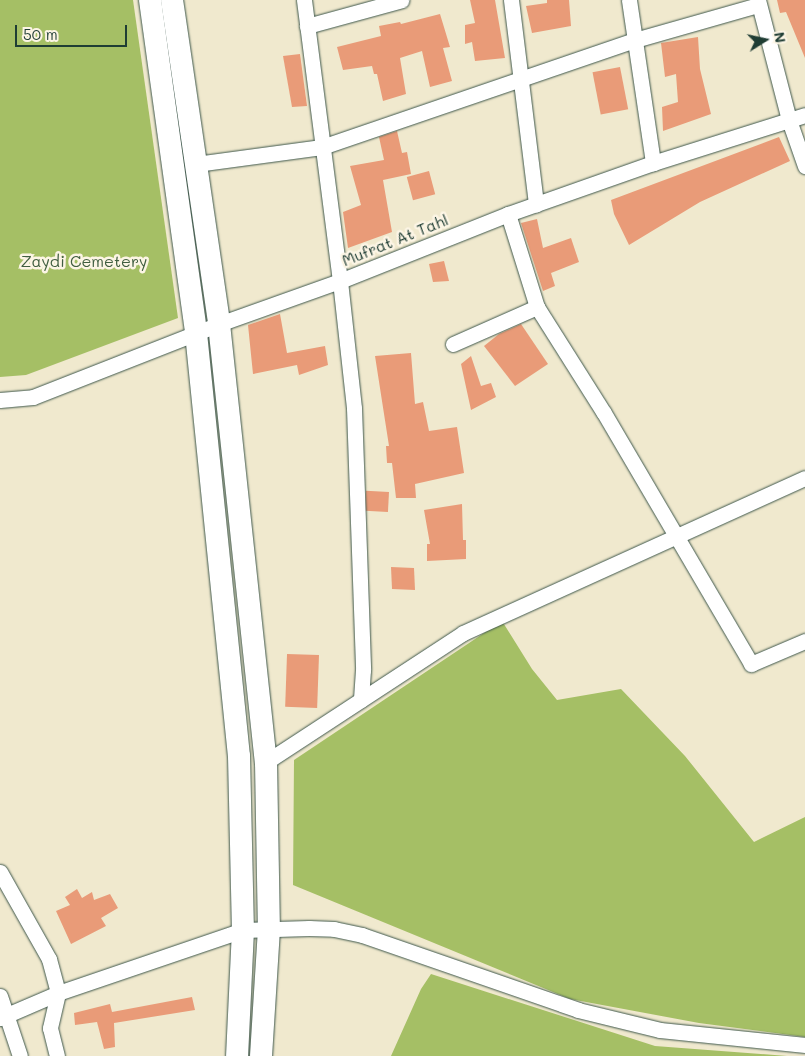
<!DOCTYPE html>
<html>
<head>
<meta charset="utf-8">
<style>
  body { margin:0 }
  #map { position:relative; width:805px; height:1056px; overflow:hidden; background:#f0e9ce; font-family:Mali,sans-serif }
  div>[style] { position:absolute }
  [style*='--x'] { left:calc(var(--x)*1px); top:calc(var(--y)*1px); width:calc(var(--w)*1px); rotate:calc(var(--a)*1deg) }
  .green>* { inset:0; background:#a5bf65 }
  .building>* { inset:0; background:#e99b78; transform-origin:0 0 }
  .roads { filter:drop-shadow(0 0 1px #3e574b) drop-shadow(0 0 1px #3e574b) }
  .minor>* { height:15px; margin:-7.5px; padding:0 7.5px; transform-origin:7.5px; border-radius:7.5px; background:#fff }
  .primary>* { height:22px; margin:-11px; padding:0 11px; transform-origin:11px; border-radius:11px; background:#fff }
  span { translate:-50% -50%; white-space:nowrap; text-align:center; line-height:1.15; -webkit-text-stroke:5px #fcf5e5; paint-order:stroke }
  .street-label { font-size:16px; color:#1f3d34 }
  .park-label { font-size:16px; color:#405e40 }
  .north { position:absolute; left:740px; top:15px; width:50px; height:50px; -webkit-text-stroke:4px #fcf5e5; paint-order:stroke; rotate:80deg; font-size:14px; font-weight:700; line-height:20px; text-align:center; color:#1f3d34 }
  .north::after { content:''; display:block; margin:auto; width:18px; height:22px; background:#1f3d34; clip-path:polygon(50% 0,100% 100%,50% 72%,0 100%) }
  .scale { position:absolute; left:15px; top:25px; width:112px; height:22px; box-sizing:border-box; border:2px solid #1f3d34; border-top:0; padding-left:6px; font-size:15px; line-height:18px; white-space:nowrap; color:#1f3d34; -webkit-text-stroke:4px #fcf5e5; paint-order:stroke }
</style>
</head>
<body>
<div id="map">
  <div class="green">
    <div style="clip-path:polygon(0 0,133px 0,178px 318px,26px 375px,0 377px)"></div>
    <div style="clip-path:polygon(502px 621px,532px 669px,557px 700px,621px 689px,685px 756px,754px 842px,805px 817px,805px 1037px,699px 1023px,570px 999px,293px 885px,294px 760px)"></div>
    <div style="clip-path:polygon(431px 974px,655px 1046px,787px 1056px,391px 1056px,421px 989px)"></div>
  </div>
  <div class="building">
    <div style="clip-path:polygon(470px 0,495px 0,505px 58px,475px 61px,472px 42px,465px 44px,465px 25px,475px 23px)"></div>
    <div style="clip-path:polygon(547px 0,569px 0,571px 26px,532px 33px,526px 6px,547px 3px)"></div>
    <div style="clip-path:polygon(777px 0,805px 0,805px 58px,786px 12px,780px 13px)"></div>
    <div style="clip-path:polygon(440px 14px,450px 47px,443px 48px,452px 81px,430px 87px,422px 51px,400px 58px,406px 94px,383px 101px,377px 74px,374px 74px,372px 66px,343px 70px,337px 47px,381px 36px,379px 26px,400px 22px,401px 24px)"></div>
    <div style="clip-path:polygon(698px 37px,700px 69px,711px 114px,663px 131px,662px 107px,678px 102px,676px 74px,665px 77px,661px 43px)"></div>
    <div style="clip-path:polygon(300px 54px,307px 106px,292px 107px,283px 56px)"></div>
    <div style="left:620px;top:67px;width:43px;height:28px;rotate:79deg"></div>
    <div style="clip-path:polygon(397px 131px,402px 153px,407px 152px,411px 174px,383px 180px,392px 232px,348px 248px,343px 212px,361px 205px,350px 166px,384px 160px,379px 137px)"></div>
    <div style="clip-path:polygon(779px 137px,790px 161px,700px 202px,629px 245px,614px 214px,611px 200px)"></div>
    <div style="left:429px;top:171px;width:24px;height:23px;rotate:75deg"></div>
    <div style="clip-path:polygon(537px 219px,543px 248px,571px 238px,579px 262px,551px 273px,555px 286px,543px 291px,521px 223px)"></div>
    <div style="clip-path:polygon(444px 261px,449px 281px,433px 282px,429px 264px)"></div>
    <div style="clip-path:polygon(280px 314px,287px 353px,325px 346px,328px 365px,299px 375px,297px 365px,253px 374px,248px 325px)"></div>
    <div style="clip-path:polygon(521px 324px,548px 364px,515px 386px,484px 346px,499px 334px)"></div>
    <div style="clip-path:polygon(411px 353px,415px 404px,423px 402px,429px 431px,457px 427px,464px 473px,415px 484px,416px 498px,396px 498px,392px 463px,387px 463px,386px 446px,389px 446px,375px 356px)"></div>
    <div style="clip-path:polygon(471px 356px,481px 386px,491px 383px,496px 397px,471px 410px,461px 364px)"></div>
    <div style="left:389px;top:492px;width:20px;height:23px;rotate:93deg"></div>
    <div style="clip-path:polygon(462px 504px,463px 540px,466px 540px,466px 559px,427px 561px,427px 544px,430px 544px,424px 510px)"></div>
    <div style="clip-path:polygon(391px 567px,414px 568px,415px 590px,392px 589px)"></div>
    <div style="left:319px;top:655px;width:53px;height:32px;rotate:92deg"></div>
    <div style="clip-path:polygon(77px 889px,82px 898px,92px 892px,94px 900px,110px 894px,118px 908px,101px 918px,106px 926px,71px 944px,56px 911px,70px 905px,65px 897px)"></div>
    <div style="clip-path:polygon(192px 997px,195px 1010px,114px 1023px,115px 1047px,104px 1049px,97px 1022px,75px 1025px,74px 1013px,110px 1004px,112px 1012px)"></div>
  </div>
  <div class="roads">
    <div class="minor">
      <div style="--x:304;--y:0;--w:283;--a:82.7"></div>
      <div style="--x:340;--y:281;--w:128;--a:83.7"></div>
      <div style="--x:354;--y:408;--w:262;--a:88"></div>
      <div style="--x:363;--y:670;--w:30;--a:94"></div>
      <div style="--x:511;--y:0;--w:206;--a:83"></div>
      <div style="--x:629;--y:0;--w:165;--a:81.6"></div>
      <div style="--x:758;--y:0;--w:124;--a:75.5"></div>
      <div style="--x:789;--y:120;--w:49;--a:70.8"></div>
      <div style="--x:307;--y:26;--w:98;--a:-15.3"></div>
      <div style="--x:196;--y:164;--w:127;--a:-7.7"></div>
      <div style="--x:322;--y:147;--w:331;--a:-18.9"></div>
      <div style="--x:635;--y:40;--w:128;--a:-15.9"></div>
      <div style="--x:508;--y:214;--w:97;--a:72.7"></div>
      <div style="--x:537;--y:307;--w:125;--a:57.7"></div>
      <div style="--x:604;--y:413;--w:291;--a:59.6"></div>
      <div style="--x:751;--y:664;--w:59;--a:-23.1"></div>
      <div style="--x:453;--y:344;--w:92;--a:-23.8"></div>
      <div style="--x:0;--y:400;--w:33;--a:-5"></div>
      <div style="--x:33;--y:397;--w:200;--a:-21.4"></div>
      <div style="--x:219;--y:324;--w:128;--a:-19.6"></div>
      <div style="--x:340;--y:281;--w:181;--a:-21.7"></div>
      <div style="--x:508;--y:214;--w:154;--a:-19.4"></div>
      <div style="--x:653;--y:163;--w:159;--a:-17.5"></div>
      <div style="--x:266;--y:762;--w:235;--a:-33.2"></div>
      <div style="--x:463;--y:633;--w:375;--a:-24.4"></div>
      <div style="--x:0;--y:872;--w:100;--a:60.6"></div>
      <div style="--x:49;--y:959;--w:35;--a:75"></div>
      <div style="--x:58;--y:993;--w:36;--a:103"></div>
      <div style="--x:50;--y:1028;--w:29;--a:76"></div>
      <div style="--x:0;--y:996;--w:63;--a:71.6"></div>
      <div style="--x:0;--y:1018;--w:63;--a:-23.3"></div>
      <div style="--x:58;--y:993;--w:195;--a:-18.8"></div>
      <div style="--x:243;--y:930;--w:66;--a:-1.7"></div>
      <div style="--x:309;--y:928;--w:25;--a:2"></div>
      <div style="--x:334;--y:929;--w:29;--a:12"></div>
      <div style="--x:362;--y:935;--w:229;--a:19.1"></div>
      <div style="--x:578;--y:1010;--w:84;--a:13.7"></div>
      <div style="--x:660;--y:1030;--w:146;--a:5.9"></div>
    </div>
    <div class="primary">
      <div style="--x:150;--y:0;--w:336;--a:82.1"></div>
      <div style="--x:196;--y:333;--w:425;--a:84.2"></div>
      <div style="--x:239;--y:756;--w:174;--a:88.7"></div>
      <div style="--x:243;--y:930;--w:126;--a:92.7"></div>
      <div style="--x:172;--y:0;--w:327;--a:81.7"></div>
      <div style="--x:219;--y:324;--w:441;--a:83.9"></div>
      <div style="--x:266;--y:762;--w:167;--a:89"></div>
      <div style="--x:269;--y:929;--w:127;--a:93.6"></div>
    </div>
  </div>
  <div class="street-label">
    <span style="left:395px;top:240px;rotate:-22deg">Mufrat At Tahl</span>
  </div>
  <div class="park-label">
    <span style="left:84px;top:261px">Zaydi Cemetery</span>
  </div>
  <div class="north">N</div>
  <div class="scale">50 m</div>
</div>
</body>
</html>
